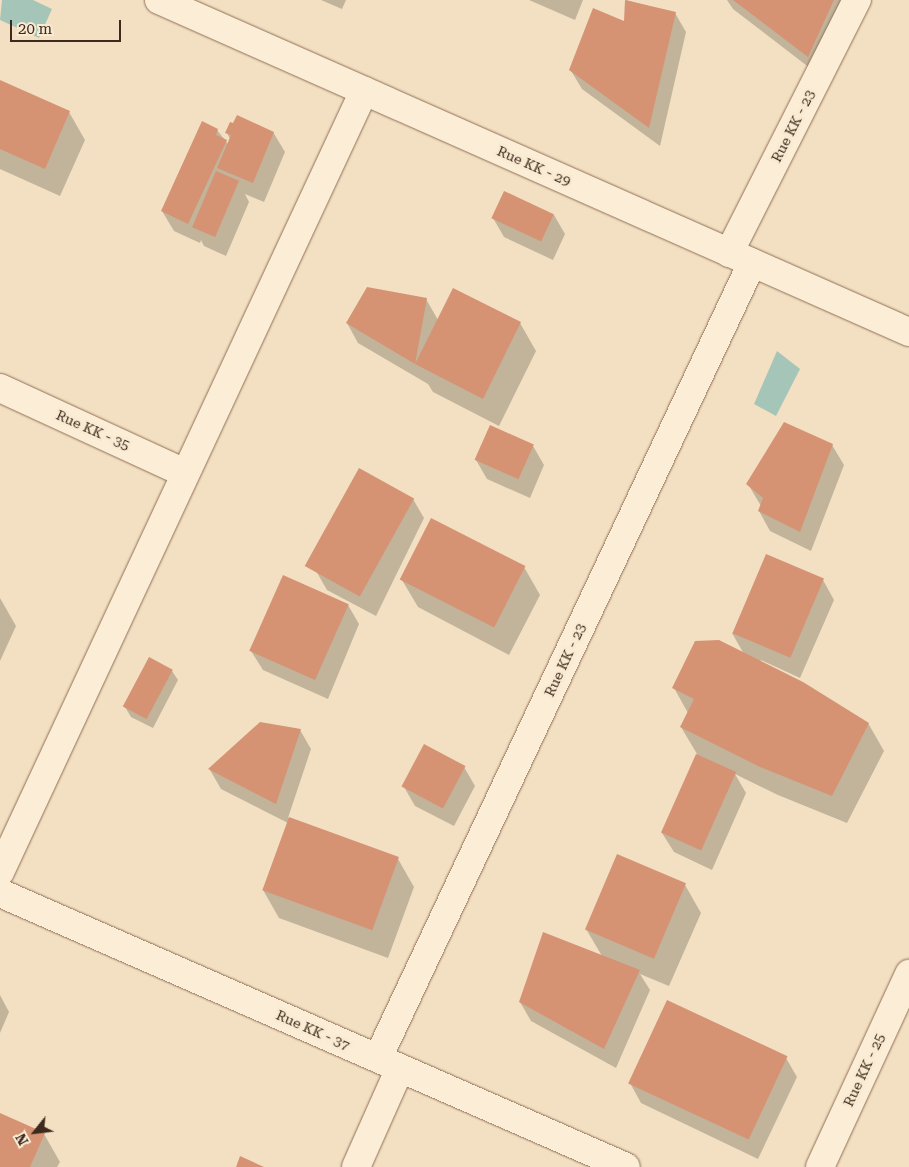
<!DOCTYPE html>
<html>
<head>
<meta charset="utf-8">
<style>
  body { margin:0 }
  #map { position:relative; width:909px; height:1167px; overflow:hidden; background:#f3e0c2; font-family:"Roboto Serif",serif }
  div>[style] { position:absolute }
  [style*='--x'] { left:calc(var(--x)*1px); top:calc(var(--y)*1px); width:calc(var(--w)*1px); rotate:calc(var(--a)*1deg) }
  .water>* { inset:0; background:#a5c5b8 }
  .shadow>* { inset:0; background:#0003 }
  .building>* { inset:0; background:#d59374; transform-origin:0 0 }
  .roads { filter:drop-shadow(0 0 1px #8f6f57) drop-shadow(0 0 1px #8f6f57) }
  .street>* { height:28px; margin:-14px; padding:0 14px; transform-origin:14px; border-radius:14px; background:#fcedd6 }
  span { translate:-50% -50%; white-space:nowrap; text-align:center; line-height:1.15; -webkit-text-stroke:5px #f9ead2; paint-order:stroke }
  .street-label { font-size:14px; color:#3d291d }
  .north { position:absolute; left:10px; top:1107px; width:50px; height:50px; -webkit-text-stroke:4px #f9ead2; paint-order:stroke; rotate:241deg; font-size:14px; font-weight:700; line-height:20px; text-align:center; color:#3d291d }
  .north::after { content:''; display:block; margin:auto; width:18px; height:22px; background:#3d291d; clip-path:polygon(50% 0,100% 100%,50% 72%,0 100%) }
  .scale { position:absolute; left:10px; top:20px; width:111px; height:22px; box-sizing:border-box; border:2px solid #3d291d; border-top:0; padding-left:6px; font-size:15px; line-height:18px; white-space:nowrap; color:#3d291d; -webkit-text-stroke:4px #f9ead2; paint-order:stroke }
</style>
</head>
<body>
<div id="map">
  <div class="water">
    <div style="clip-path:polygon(2px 0,33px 0,52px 9px,39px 38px,0 20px)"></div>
    <div style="clip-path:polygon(777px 351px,800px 369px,776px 416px,754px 404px)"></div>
  </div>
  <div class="shadow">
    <div style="clip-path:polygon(321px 0,346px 0,342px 9px)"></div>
    <div style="clip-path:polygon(529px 0,583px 0,575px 20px)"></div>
    <div style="clip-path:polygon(626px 0,675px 13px,686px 32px,660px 146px,582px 89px,570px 69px,625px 23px)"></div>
    <div style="clip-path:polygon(727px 0,853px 0,819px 75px,733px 9px)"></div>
    <div style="clip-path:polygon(0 81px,69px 112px,85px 140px,60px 196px,0 169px)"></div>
    <div style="clip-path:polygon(217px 130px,228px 144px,230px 139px,227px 133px,273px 132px,285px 152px,264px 202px,245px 194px,249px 202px,226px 256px,204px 246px,201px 240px,200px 243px,174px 231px,162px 211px)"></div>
    <div style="clip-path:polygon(554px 215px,565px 234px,553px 260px,504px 237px,493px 218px)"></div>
    <div style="clip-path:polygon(426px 299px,438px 320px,520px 323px,536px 351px,499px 426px,433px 392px,428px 384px,358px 343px,347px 323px)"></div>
    <div style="clip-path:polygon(832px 445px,844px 465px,811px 551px,770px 531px,759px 511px,761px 506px,748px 484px)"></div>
    <div style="clip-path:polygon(533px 446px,544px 465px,530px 498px,487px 479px,476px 460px)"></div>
    <div style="clip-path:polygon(413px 499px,424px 518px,376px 616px,327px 590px,316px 571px)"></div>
    <div style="clip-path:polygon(524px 567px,540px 595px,509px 655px,418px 607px,402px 580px)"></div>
    <div style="clip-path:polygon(823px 580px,834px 600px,800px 678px,761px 660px,760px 662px,868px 723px,884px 751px,847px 823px,778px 795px,735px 774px,746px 793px,712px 870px,674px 852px,662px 833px,697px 754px,681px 727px,688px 713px,674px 688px,744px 654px,732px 633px)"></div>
    <div style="clip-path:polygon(0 598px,16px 626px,0 661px)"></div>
    <div style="clip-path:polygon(348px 605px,359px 624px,328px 699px,263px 670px,251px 651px)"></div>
    <div style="clip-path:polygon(172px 671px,178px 680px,153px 728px,131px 717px,125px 707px)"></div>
    <div style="clip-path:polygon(300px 730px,311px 749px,288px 818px,398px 859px,414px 887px,388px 958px,279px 918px,263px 890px,288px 823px,221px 789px,210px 770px)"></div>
    <div style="clip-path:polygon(464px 767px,475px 786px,454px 826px,415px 806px,404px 787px)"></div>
    <div style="clip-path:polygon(685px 885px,701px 913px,669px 986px,640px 974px,650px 990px,616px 1068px,531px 1021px,520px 1002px,602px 956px,586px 929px)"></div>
    <div style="clip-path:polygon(0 995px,9px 1012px,0 1033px)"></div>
    <div style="clip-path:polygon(786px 1058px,797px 1077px,758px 1159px,641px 1103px,630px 1083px)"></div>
    <div style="clip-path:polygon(0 1115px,44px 1134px,60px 1162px,57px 1167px,0 1167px)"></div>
  </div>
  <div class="building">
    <div style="clip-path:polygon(625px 0,676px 12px,649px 128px,569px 70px,593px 8px,624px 21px)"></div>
    <div style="clip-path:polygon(733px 0,834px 0,808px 57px)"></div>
    <div style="clip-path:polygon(0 80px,70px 111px,45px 169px,0 149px)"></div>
    <div style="clip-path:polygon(237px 115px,274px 132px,253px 183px,217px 168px,231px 135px,225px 133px,230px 122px,233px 123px)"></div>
    <div style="clip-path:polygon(202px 121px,218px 129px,216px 135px,227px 140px,188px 224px,161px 211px)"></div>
    <div style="left:216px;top:171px;width:25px;height:61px;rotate:23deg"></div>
    <div style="left:504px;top:191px;width:55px;height:30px;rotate:25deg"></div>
    <div style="clip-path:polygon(367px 287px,427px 298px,415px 364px,453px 288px,521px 322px,483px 399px,415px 364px,346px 323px)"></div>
    <div style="clip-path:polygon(784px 422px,833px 444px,800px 532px,758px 511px,763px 498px,746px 484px)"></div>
    <div style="left:490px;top:425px;width:48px;height:38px;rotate:24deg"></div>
    <div style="left:359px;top:468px;width:63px;height:112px;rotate:29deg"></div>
    <div style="left:431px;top:518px;width:106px;height:69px;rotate:27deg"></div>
    <div style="left:766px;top:554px;width:63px;height:86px;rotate:23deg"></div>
    <div style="left:283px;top:575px;width:72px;height:83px;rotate:24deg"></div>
    <div style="clip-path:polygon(719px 640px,803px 682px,869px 723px,832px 796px,760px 767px,680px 727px,694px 699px,672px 688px,695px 641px)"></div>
    <div style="left:149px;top:657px;width:27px;height:56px;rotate:28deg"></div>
    <div style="clip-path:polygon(260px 722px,301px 729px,276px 804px,208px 769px)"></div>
    <div style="left:424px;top:744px;width:47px;height:48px;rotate:28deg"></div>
    <div style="left:696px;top:754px;width:44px;height:86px;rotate:24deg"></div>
    <div style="left:289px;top:817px;width:117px;height:78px;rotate:20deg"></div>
    <div style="left:617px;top:854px;width:75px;height:82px;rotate:23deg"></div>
    <div style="clip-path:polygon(543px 932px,640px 970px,604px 1049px,519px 1002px)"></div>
    <div style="left:667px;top:1000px;width:133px;height:92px;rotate:25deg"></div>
    <div style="clip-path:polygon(0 1113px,45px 1133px,30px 1167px,0 1167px)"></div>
    <div style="clip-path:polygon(240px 1156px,264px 1167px,236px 1167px)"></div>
  </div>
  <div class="roads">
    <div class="street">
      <div style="--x:159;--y:0;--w:820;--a:23.88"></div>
      <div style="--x:729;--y:253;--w:284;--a:-63.2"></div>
      <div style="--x:0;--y:388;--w:204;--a:24.7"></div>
      <div style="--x:0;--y:872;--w:862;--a:-65.01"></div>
      <div style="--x:0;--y:893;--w:683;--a:23.64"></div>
      <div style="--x:378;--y:1058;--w:879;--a:-64.81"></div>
      <div style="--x:356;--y:1167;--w:108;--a:-66"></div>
      <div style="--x:820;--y:1167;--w:213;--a:-65.2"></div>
    </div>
  </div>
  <div class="street-label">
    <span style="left:793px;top:126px;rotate:-63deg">Rue KK - 23</span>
    <span style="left:534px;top:166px;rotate:24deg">Rue KK - 29</span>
    <span style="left:93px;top:430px;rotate:24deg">Rue KK - 35</span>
    <span style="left:565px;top:660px;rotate:-65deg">Rue KK - 23</span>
    <span style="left:313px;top:1030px;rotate:24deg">Rue KK - 37</span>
    <span style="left:864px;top:1070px;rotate:-65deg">Rue KK - 25</span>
  </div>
  <div class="north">N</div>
  <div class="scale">20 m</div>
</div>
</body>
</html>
